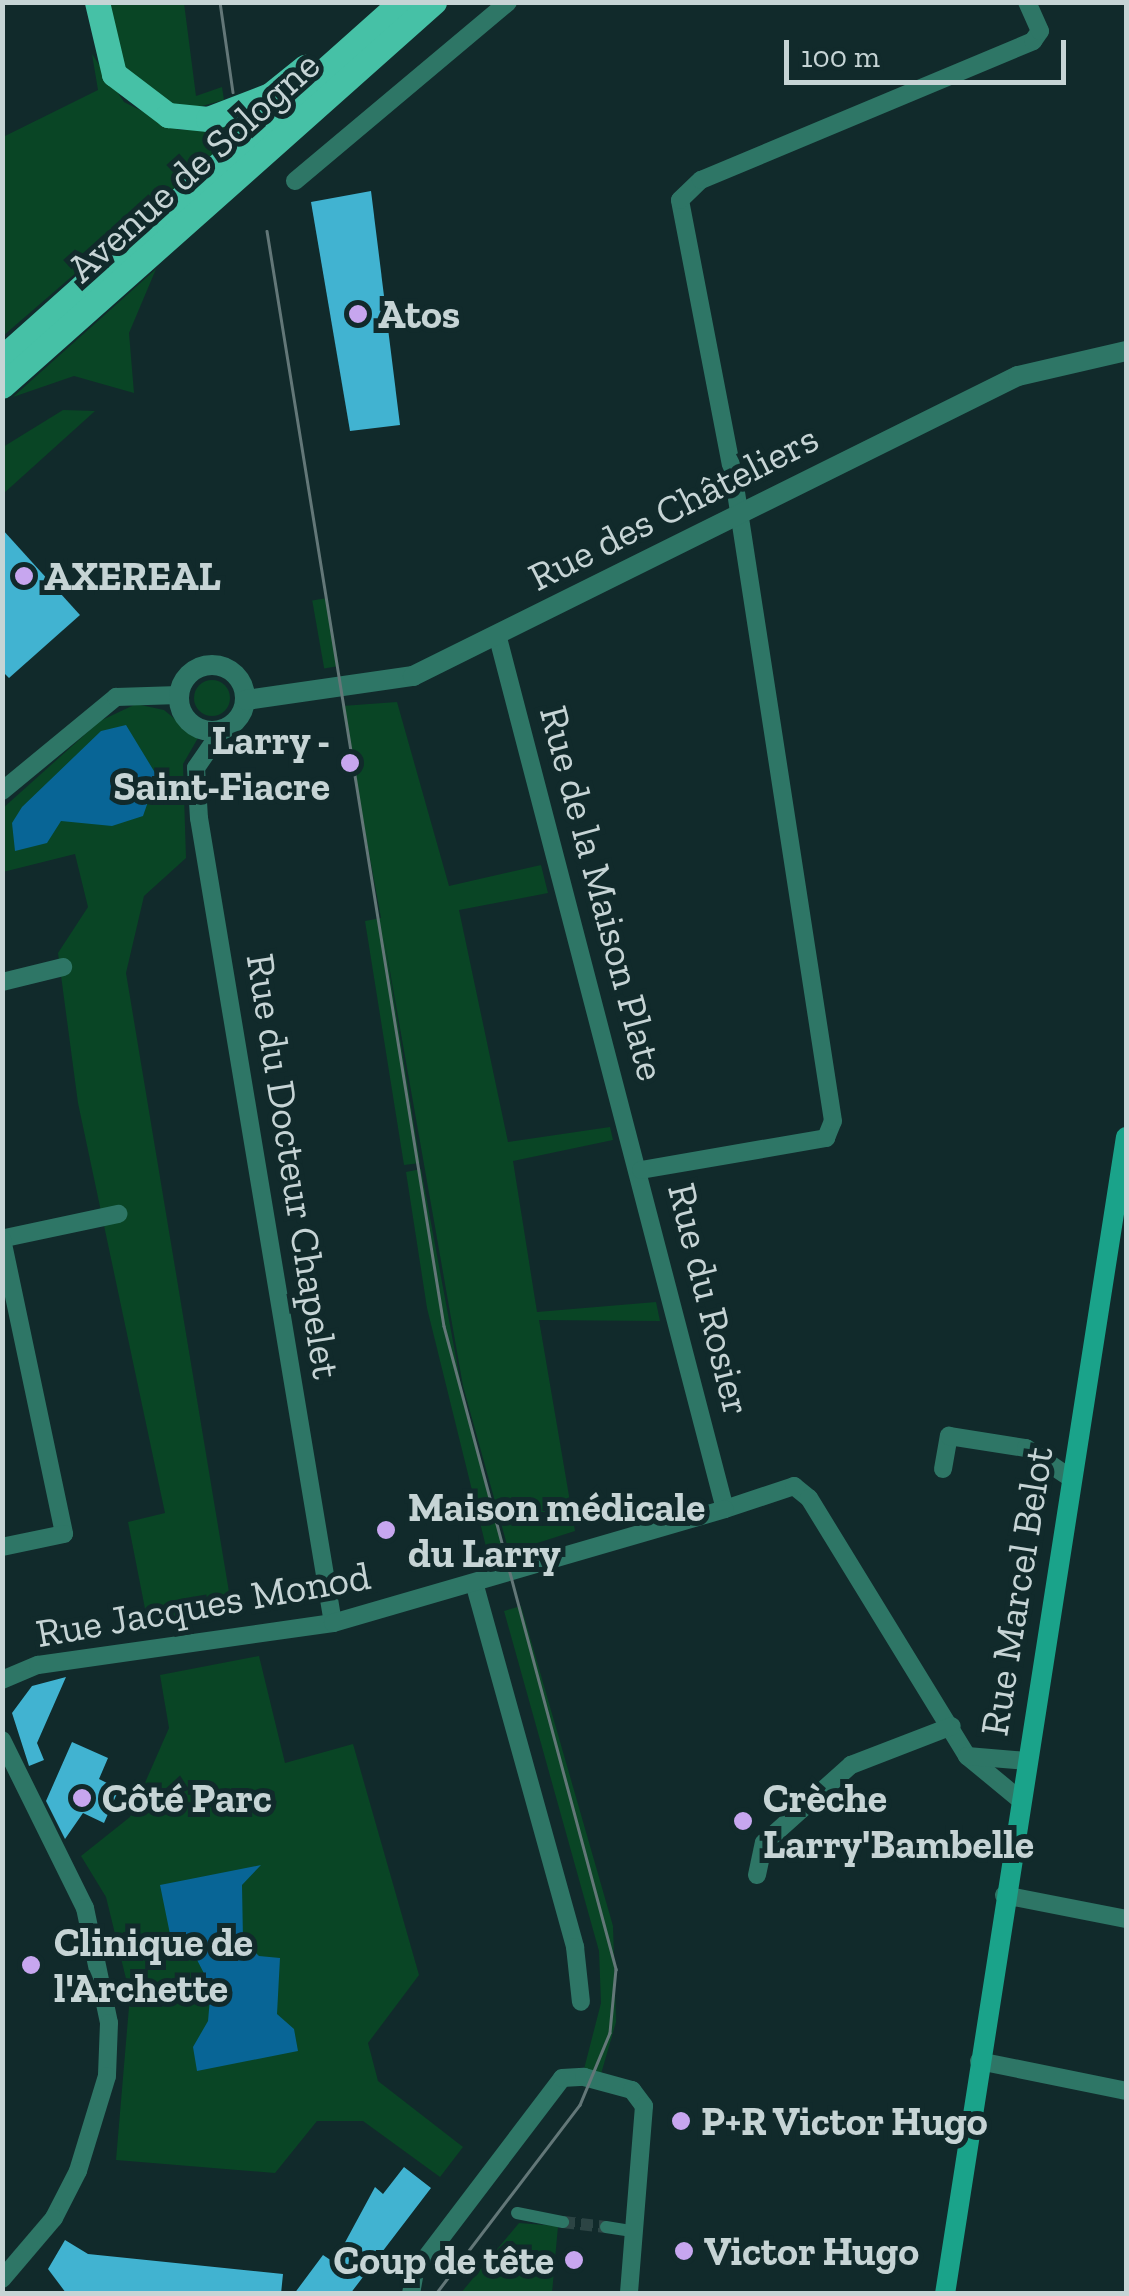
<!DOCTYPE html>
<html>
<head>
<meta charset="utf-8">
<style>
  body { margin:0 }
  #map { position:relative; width:1129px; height:2296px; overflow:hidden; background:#112a2b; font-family:"Zilla Slab",serif }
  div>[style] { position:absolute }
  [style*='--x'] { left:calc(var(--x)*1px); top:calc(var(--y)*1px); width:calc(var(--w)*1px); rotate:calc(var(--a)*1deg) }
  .green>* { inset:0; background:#094525; transform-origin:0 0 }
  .round { border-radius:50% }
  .water>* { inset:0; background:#086596 }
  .building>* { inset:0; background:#41b3d1 }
  .pedestrian-tunnel>* { height:12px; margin-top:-6px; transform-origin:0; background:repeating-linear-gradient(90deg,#2c4444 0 12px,transparent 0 18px) }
  .pedestrian>* { height:12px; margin:-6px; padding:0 6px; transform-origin:6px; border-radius:6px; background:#2e7666 }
  .minor>* { height:18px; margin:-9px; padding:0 9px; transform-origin:9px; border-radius:9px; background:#2e7666 }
  .tertiary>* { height:20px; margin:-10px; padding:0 10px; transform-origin:10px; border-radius:10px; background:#2e7666 }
  .tertiary>.ring { margin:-10px; padding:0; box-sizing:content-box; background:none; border:20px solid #2e7666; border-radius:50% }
  .secondary>* { height:20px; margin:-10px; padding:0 10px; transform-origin:10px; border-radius:10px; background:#1aa38a }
  .primary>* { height:25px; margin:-12.5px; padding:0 12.5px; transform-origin:12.5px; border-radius:12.5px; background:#46c1a6 }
  .tram>* { height:2.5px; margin:-1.25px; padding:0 1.25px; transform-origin:1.25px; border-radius:1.25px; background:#637778 }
  .dots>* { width:28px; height:28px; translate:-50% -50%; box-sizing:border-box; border:5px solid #112a2b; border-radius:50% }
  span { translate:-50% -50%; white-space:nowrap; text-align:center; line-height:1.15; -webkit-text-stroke:10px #112a2b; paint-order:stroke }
  .street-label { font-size:40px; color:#c6d4d5 }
  .poi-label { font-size:40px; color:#c6d4d5; font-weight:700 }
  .left { translate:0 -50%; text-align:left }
  .right { translate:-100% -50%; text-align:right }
  .frame { position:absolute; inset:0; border:5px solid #c6d4d5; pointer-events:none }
  .scale { position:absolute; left:784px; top:40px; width:282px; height:45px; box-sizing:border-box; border:5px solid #c6d4d5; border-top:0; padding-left:12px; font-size:30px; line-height:35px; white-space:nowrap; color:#c6d4d5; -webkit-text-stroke:8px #112a2b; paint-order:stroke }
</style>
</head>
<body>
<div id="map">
  <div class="green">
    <div style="clip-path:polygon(109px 3px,184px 3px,196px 96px,222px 87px,224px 100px,191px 109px,159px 100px,130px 76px,111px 47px)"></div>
    <div style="clip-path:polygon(92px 54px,124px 102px,179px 130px,212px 130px,264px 110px,3px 336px,3px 137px,98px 90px)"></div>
    <div style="clip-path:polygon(156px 269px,129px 333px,134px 393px,74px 376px,13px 397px)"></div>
    <div style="clip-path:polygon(63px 410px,95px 411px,3px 494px,3px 447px)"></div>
    <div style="left:327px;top:598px;width:69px;height:15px;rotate:80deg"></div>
    <div class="round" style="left:194px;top:680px;width:36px;height:36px"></div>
    <div style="clip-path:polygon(397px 702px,449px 886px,541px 865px,548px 893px,459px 910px,508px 1142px,610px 1127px,613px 1140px,513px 1161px,537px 1312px,656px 1302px,660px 1321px,539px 1320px,575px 1531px,509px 1552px,463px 1386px,384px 937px,420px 1163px,404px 1165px,365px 921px,381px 918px,342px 706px)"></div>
    <div style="clip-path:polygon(136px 704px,164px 710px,198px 738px,183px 764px,186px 858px,144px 896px,126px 973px,232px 1610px,148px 1624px,128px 1522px,165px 1513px,78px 1103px,58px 953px,88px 907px,75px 854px,3px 872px,2px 809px,100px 721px)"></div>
    <div style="clip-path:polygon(421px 1169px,467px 1417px,505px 1554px,489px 1559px,427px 1308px,406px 1172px)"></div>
    <div style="clip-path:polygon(521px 1606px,613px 1926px,616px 2022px,601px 2074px,583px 2073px,601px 2003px,599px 1951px,504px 1611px)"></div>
    <div style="clip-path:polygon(259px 1656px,285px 1763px,353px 1744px,419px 1975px,368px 2043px,378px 2081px,463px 2147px,440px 2177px,363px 2121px,317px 2121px,275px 2173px,116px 2160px,130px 1995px,106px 1897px,81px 1856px,130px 1817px,169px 1728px,160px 1675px)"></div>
    <div style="clip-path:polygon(519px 2223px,558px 2226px,552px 2293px,460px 2294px)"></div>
  </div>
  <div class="water">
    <div style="clip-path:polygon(126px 725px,157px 776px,143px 816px,112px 826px,61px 821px,47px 843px,15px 851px,12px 823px,22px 807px,101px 731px)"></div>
    <div style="clip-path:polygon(261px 1865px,242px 1885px,243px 1940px,259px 1956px,280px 1958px,277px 2014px,294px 2029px,298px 2051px,197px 2071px,193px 2047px,208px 2021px,211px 1987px,194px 1954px,171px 1939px,160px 1885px)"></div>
  </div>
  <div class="building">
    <div style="clip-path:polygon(371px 191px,400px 425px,350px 431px,311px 202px)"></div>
    <div style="clip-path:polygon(2px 529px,80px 615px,9px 678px,2px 671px)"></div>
    <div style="clip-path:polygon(66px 1677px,37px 1743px,44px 1760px,29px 1766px,12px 1713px,32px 1686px)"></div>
    <div style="clip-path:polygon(72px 1742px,108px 1758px,99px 1779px,119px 1789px,104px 1823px,83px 1813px,65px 1839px,46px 1801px)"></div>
    <div style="clip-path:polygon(404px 2167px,431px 2188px,350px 2294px,294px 2294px,323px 2255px,332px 2261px,342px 2248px,375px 2187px,383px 2194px)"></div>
    <div style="clip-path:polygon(65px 2240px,88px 2254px,283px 2274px,281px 2294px,66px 2293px,48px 2269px)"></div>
  </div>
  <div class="pedestrian-tunnel">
    <div style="--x:563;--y:2222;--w:43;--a:6.6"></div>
  </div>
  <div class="pedestrian">
    <div style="--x:517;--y:2213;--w:47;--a:11.1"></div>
    <div style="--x:606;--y:2227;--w:20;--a:9"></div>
  </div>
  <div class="minor">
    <div style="--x:295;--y:181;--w:278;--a:-40"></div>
    <div style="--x:497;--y:634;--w:904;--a:75.4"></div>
    <div style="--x:725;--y:1509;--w:73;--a:-18.4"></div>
    <div style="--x:794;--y:1486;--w:19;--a:39"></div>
    <div style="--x:809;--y:1498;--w:303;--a:58.5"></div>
    <div style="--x:967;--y:1756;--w:66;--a:39.5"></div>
    <div style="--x:222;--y:730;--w:46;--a:124.4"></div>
    <div style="--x:196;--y:768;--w:50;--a:86.6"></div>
    <div style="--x:199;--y:818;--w:816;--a:80.55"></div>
    <div style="--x:2;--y:791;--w:148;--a:-39.5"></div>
    <div style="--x:116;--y:697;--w:63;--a:-1.8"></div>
    <div style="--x:2;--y:982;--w:63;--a:-13.8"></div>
    <div style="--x:641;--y:1170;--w:188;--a:-9.8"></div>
    <div style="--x:826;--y:1138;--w:18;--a:-68"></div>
    <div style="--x:833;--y:1121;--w:643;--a:-98.77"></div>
    <div style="--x:735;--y:486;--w:291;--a:-100.9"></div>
    <div style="--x:680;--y:200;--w:29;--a:-44"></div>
    <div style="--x:701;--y:180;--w:360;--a:-22.7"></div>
    <div style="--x:1033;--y:41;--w:12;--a:-55"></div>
    <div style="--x:1040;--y:31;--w:32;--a:-114"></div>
    <div style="--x:5;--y:1238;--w:116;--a:-12"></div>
    <div style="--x:2;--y:1239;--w:301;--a:78.1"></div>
    <div style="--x:64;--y:1534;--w:63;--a:168.2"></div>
    <div style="--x:943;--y:1469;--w:34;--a:-80"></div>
    <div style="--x:949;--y:1436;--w:78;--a:8.9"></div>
    <div style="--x:1026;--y:1448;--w:52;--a:34"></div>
    <div style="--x:475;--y:1586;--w:375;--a:74.5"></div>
    <div style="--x:575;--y:1947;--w:55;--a:83.8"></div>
    <div style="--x:2;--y:1680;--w:39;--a:-23"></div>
    <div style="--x:38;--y:1665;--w:298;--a:-8.1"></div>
    <div style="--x:333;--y:1623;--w:408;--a:-16.2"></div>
    <div style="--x:2;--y:1740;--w:187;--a:63.7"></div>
    <div style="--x:85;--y:1908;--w:117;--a:78.2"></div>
    <div style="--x:109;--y:2023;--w:53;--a:92.2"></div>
    <div style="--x:107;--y:2076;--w:99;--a:107"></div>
    <div style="--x:78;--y:2171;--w:53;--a:117.1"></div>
    <div style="--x:54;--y:2218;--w:80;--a:130.4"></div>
    <div style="--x:967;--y:1756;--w:59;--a:4.8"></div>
    <div style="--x:757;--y:1875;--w:33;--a:-78"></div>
    <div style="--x:764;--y:1843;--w:117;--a:-41.9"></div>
    <div style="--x:851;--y:1765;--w:108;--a:-21.1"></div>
    <div style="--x:1004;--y:1895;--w:124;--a:11.1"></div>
    <div style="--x:979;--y:2061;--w:150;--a:11.5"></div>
    <div style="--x:411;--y:2294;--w:22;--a:-80"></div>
    <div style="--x:415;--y:2272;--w:243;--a:-52.8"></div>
    <div style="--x:562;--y:2078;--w:22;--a:-3"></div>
    <div style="--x:584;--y:2077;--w:50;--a:15.2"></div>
    <div style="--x:632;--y:2090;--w:20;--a:53"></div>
    <div style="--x:644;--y:2106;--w:189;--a:94.6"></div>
  </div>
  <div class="tertiary">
    <div class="ring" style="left:179px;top:665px;width:46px;height:46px"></div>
    <div style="--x:246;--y:700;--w:169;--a:-8.2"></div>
    <div style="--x:413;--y:676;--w:675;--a:-26.38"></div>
    <div style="--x:1018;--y:376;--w:111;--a:-13"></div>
  </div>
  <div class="secondary">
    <div style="--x:945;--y:2294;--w:1171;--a:-81.11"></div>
  </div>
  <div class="primary">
    <div style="--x:97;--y:2;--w:74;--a:76.7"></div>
    <div style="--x:114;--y:74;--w:68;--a:37.2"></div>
    <div style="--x:168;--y:115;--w:40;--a:5.7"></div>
    <div style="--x:208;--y:119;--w:66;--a:-21.2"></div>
    <div style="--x:270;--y:95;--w:45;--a:-38.7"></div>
    <div style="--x:2;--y:358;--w:535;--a:-41.74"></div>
    <div style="--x:2;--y:386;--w:578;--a:-41.63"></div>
  </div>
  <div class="tram">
    <div style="--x:220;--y:2;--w:91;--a:81.8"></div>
    <div style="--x:267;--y:231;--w:1109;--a:80.82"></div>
    <div style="--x:444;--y:1326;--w:666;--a:75.02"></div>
    <div style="--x:616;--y:1969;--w:64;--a:95.4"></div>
    <div style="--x:610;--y:2033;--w:78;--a:112.6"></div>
    <div style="--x:580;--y:2105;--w:238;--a:127.3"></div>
  </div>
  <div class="dots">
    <div style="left:358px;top:314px;background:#c7a6ef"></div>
    <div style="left:24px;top:576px;background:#c7a6ef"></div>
    <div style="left:350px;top:763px;background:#c7a6ef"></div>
    <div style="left:386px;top:1530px;background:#c7a6ef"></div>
    <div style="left:82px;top:1798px;background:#c7a6ef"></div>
    <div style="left:743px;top:1821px;background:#c7a6ef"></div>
    <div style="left:31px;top:1965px;background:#c7a6ef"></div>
    <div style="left:681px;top:2121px;background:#c7a6ef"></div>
    <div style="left:684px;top:2251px;background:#c7a6ef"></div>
    <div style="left:574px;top:2260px;background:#c7a6ef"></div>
  </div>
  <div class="street-label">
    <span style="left:193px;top:166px;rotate:-42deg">Avenue de Sologne</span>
    <span style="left:673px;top:507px;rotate:-27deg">Rue des Châteliers</span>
    <span style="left:603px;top:893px;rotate:75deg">Rue de la Maison Plate</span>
    <span style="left:294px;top:1166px;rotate:81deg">Rue du Docteur Chapelet</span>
    <span style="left:710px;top:1299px;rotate:76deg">Rue du Rosier</span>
    <span style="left:1016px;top:1591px;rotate:-81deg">Rue Marcel Belot</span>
    <span style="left:203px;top:1604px;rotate:-10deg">Rue Jacques Monod</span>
  </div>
  <div class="poi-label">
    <span class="left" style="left:378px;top:314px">Atos</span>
    <span class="left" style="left:44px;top:576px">AXEREAL</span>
    <span class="right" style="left:330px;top:763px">Larry -<br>Saint-Fiacre</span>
    <span class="left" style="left:408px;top:1530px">Maison médicale<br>du Larry</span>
    <span class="left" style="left:102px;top:1798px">Côté Parc</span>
    <span class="left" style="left:763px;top:1821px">Crèche<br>Larry'Bambelle</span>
    <span class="left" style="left:54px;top:1965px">Clinique de<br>l'Archette</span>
    <span class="left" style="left:701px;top:2121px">P+R Victor Hugo</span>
    <span class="left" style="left:704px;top:2251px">Victor Hugo</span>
    <span class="right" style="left:554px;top:2260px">Coup de tête</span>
  </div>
  <div class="frame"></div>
  <div class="scale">100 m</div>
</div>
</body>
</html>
